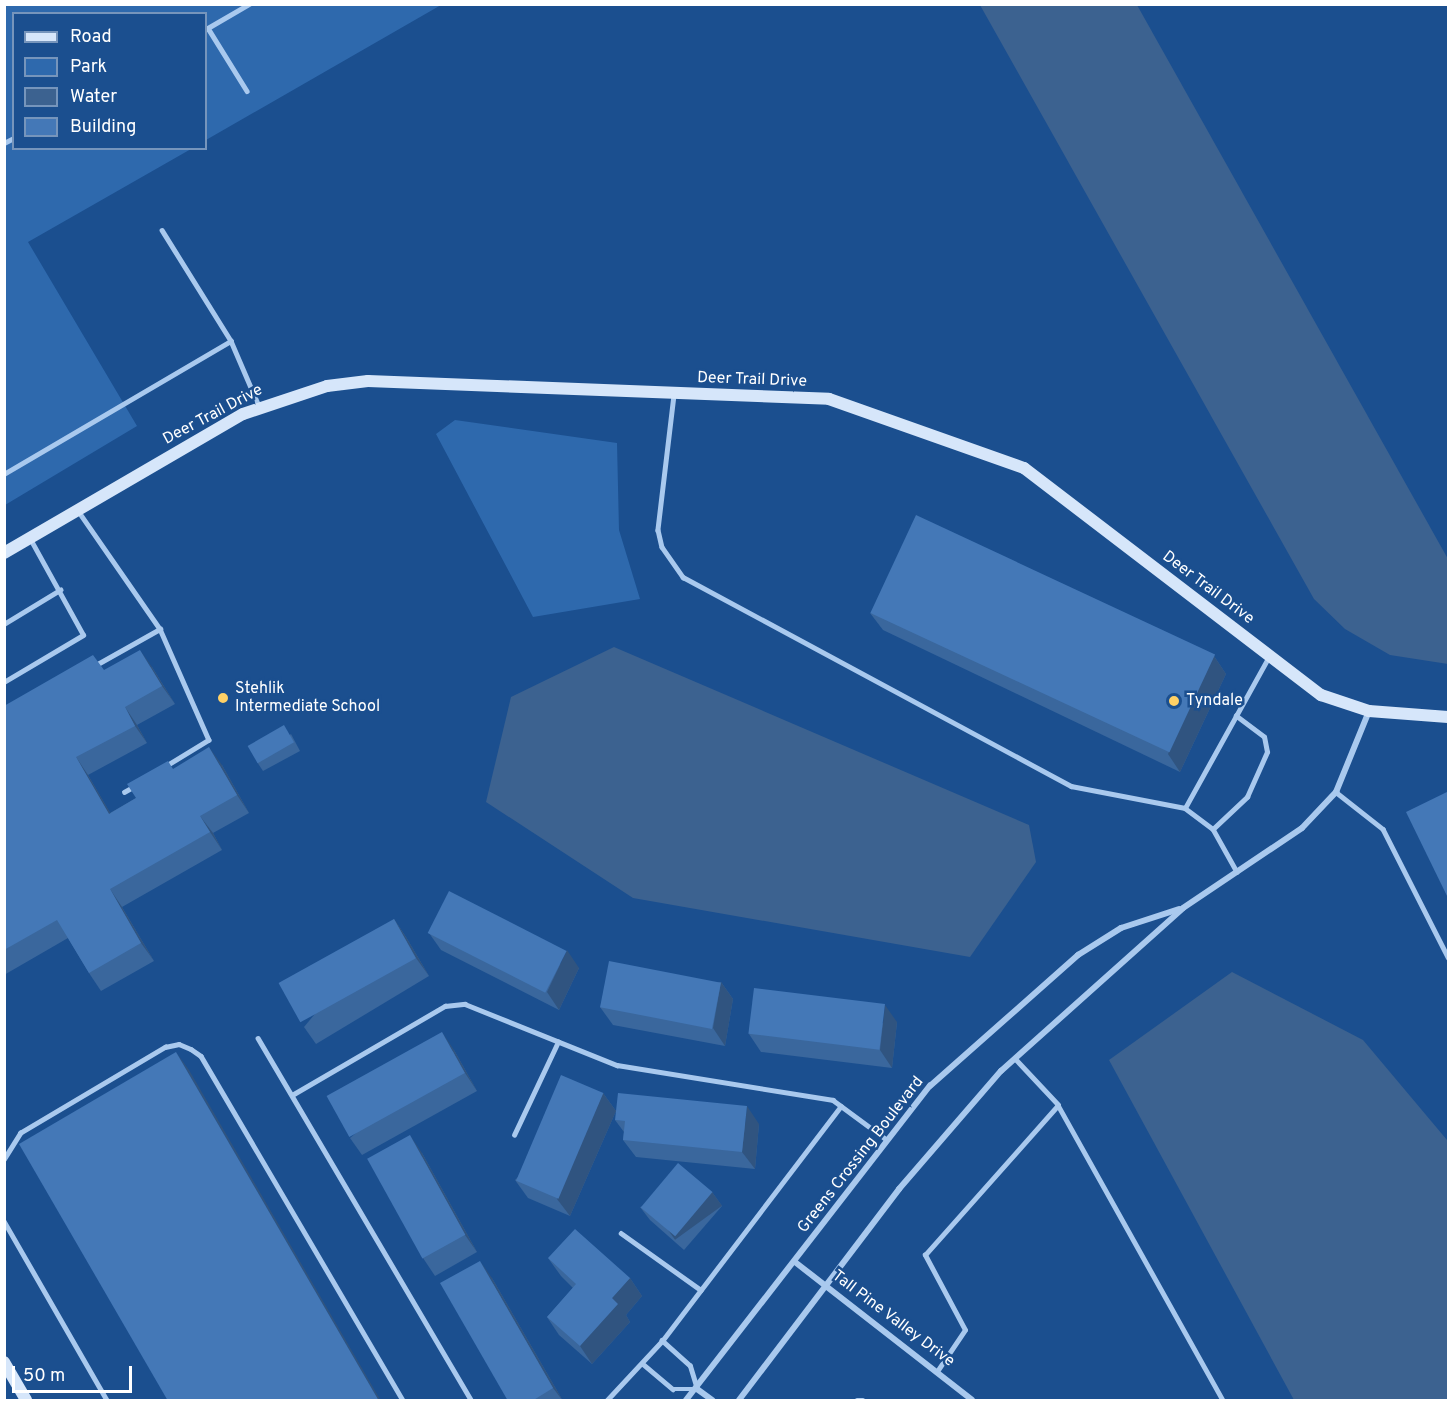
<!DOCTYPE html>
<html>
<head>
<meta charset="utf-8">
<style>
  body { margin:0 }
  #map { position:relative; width:1453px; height:1405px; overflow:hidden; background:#1b4f8f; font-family:Overpass,sans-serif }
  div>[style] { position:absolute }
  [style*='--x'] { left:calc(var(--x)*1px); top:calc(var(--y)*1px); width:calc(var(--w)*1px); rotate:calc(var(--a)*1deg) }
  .green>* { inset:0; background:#2e69ad }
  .water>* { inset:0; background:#3c6290 }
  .lane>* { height:4.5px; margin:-2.25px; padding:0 2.25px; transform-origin:2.25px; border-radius:2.25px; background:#a9c9ee }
  .street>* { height:6px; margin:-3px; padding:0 3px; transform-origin:3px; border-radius:3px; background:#a9c9ee }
  .secondary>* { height:12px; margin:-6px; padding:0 6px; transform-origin:6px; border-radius:6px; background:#d6e6fa }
  .wall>* { inset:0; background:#3a679d }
  .shaded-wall>* { inset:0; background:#305480; transform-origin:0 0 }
  .building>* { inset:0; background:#4478b7; transform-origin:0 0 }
  .dots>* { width:16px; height:16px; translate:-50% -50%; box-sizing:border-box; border:3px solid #1b4f8f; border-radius:50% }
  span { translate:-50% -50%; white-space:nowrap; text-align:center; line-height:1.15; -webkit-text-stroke:5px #1b4f8f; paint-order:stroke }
  .street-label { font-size:16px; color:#fff }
  .poi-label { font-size:16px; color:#fff }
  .left { translate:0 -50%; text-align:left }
  .frame { position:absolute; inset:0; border:6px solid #fff; pointer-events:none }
  .legend { position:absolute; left:12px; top:12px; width:195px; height:138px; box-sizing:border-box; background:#1b4f8f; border:2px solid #7695bc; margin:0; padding:8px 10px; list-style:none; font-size:18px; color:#fff }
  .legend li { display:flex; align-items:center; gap:12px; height:30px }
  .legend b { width:30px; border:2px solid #7695bc }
  .scale { position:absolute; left:12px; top:1366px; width:120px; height:27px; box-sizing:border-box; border:3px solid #fff; border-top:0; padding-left:8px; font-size:18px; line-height:21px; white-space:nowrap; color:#fff; -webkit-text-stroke:4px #1b4f8f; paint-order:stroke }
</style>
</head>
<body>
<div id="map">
  <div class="green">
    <div style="clip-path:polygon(4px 5px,441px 5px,206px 140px,206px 14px,14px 14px,14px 148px,191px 149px,28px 242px,137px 426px,5px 505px)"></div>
    <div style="clip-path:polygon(455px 420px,617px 443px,619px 530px,640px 599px,533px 617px,436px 434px)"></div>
  </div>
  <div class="water">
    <div style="clip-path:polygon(980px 5px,1137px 5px,1448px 559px,1448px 664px,1390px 655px,1345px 629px,1314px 599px)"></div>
    <div style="clip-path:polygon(614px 647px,1029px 825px,1036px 862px,970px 957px,633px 898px,486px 802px,511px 697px)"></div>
    <div style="clip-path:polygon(1232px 972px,1363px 1040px,1447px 1140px,1448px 1400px,1294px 1400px,1109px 1060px)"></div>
  </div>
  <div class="lane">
    <div style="--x:208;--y:28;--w:74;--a:58.2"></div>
    <div style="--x:206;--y:29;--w:50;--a:-30.2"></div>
    <div style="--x:4;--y:143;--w:11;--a:-27"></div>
    <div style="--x:162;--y:230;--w:131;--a:58.1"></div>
    <div style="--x:231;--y:341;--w:71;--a:66.7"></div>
    <div style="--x:674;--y:395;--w:136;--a:96.8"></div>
    <div style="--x:658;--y:530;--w:17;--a:77"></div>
    <div style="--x:662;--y:547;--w:37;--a:55"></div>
    <div style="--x:683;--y:577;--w:441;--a:28.3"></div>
    <div style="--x:1071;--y:786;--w:116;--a:10.9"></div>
    <div style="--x:1185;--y:808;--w:35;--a:37"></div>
    <div style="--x:1213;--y:829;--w:49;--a:60.8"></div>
    <div style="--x:4;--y:474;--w:263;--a:-30.4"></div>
    <div style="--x:79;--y:512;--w:142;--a:55.3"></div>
    <div style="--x:160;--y:629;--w:121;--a:66.2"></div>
    <div style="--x:209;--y:740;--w:52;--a:148.5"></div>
    <div style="--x:4;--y:624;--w:66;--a:-31.3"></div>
    <div style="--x:94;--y:666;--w:76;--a:-29.3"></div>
    <div style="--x:4;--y:682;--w:92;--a:-30.7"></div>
    <div style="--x:83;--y:635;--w:110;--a:-118.9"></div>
    <div style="--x:124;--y:792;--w:13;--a:-29"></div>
    <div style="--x:1336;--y:792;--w:60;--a:38.2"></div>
    <div style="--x:1383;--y:829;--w:144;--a:63.1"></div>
    <div style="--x:1185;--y:808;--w:171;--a:-61"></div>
    <div style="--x:1213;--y:829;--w:47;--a:-43.3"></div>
    <div style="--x:1247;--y:797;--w:49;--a:-66"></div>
    <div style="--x:1267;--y:752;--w:15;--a:-101"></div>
    <div style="--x:1264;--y:737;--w:35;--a:-143"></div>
    <div style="--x:258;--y:1038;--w:420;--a:59.5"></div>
    <div style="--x:292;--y:1095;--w:177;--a:-30.2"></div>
    <div style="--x:445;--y:1006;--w:20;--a:-6"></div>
    <div style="--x:465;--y:1004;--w:164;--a:21.9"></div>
    <div style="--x:617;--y:1065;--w:219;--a:9.2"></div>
    <div style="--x:833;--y:1100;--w:67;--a:36.5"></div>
    <div style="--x:1058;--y:1105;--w:338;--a:60.8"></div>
    <div style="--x:514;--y:1135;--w:103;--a:-64.7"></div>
    <div style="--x:4;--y:1159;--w:31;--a:-58"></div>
    <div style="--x:20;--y:1133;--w:169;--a:-30.7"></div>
    <div style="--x:165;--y:1047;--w:14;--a:-12"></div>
    <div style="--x:179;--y:1044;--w:13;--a:23"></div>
    <div style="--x:191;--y:1049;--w:12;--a:35"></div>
    <div style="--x:201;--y:1056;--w:399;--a:59.6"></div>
    <div style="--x:4;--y:1221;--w:207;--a:60.1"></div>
    <div style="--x:621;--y:1233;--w:98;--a:35.5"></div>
    <div style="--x:643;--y:1364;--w:39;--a:40"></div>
    <div style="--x:673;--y:1389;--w:24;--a:0"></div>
    <div style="--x:697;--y:1389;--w:24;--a:-107"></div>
    <div style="--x:690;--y:1366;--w:38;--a:-138"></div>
    <div style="--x:938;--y:1370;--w:48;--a:-56"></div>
    <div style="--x:965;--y:1330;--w:85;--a:-118.1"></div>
    <div style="--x:925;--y:1255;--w:200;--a:-48.4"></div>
    <div style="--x:1058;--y:1105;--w:63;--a:-133.1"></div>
    <div style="--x:607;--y:1400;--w:81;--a:-47"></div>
    <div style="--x:662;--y:1341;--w:295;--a:-52.7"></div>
    <div style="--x:857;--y:1400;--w:6;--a:0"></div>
  </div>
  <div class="street">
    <div style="--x:795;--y:1262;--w:224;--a:37.9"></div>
    <div style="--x:697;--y:1389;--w:19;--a:36"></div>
    <div style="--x:686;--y:1400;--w:398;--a:-52.2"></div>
    <div style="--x:930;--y:1086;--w:198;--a:-41.5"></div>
    <div style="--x:1078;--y:955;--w:51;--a:-32.1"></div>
    <div style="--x:1121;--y:928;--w:61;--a:-18.1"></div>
    <div style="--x:739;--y:1400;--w:265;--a:-52.8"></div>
    <div style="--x:899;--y:1189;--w:156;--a:-49.2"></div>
    <div style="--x:1001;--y:1071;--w:244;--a:-41.8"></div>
    <div style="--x:1183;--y:908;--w:143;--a:-33.9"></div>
    <div style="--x:1302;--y:828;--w:50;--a:-46.6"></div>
    <div style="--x:1336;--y:792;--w:87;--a:-67.8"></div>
  </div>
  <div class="secondary">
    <div style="--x:4;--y:553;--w:276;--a:-30.2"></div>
    <div style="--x:243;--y:414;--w:89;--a:-18.4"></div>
    <div style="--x:327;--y:386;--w:41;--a:-7"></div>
    <div style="--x:368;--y:381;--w:461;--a:2.2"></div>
    <div style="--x:829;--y:399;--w:207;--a:19.5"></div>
    <div style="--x:1024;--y:468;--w:374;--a:37.4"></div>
    <div style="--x:1321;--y:695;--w:51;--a:18.4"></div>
    <div style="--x:1369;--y:711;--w:79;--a:4.3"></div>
    <div style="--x:4;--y:1362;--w:44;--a:59.9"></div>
  </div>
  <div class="wall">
    <div style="clip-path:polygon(870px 613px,1214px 656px,1226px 674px,1180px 772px,883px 630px)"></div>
    <div style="clip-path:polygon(152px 667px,175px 704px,137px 725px,147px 743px,88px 775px,110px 813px,136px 798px,174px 769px,222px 765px,249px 813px,213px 833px,222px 850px,122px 907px,154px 961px,101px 991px,89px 973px,68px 938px,4px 975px,4px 706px,104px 670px)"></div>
    <div style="clip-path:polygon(291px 734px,300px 751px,263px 771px,257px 762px)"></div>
    <div style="clip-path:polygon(394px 919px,406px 937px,429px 976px,316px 1044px,304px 1027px)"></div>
    <div style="clip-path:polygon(429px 933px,579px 968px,559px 1010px,441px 950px)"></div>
    <div style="clip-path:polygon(721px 982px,733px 999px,725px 1046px,613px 1025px,600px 1007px)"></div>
    <div style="clip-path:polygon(897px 1022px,892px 1068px,761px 1052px,749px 1034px)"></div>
    <div style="clip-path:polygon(454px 1050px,477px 1091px,362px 1155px,350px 1138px)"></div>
    <div style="clip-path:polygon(603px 1093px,616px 1111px,570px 1216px,528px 1198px,515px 1180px)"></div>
    <div style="clip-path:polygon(615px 1120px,759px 1124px,755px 1169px,636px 1157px,623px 1140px,624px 1132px)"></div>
    <div style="clip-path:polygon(422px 1153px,477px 1252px,435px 1276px,423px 1258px)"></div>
    <div style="clip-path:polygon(712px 1192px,722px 1206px,684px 1250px,650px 1220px,640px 1207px)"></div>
    <div style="clip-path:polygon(548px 1258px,630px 1278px,642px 1296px,626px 1315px,630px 1322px,592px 1364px,559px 1335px,547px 1317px,573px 1288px,561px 1276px)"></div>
    <div style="clip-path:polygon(492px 1278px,563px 1401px,508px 1401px)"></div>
  </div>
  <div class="shaded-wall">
    <div style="clip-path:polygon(140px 650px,152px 667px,175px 704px,162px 686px)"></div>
    <div style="clip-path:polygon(1214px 656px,1226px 674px,1180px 772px,1168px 754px)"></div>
    <div style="clip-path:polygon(125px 707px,137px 725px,147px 743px,135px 726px)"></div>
    <div style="clip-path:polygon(209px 747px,222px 765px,249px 813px,237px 795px)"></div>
    <div style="clip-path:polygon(76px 757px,88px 775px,121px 831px,109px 814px)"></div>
    <div style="clip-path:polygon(200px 816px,213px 833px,222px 850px,210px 832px)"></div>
    <div style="clip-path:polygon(110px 889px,122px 907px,154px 961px,141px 943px)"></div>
    <div style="clip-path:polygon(394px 919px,406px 937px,429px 976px,416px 958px)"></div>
    <div style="clip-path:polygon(567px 950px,579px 968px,559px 1010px,547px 992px)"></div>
    <div style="clip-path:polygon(721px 982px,733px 999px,725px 1046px,713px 1028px)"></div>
    <div style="clip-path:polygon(885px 1005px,897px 1022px,892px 1068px,880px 1050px)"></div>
    <div style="clip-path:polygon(442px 1032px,454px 1050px,477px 1091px,465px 1073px)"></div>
    <div style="clip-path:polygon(176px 1052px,189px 1070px,381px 1401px,379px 1401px)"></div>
    <div style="clip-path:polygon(603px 1093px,616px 1111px,570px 1216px,557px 1199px)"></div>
    <div style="clip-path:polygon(747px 1106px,759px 1124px,755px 1169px,742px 1152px)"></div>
    <div style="clip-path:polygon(410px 1135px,422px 1153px,477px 1252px,465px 1235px)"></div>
    <div style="left:712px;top:1192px;width:17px;height:58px;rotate:54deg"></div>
    <div style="clip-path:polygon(480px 1261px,492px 1278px,563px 1401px,553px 1388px)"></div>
    <div style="clip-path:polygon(630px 1278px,642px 1296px,626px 1315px,630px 1322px,592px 1364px,580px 1346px,612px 1298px)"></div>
  </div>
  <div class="building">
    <div style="left:916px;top:515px;width:330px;height:108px;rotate:25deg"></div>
    <div style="clip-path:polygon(140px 650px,162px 686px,125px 707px,135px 726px,76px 757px,109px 814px,136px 798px,127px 784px,168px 761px,173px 769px,209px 747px,237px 795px,200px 816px,210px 832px,110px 889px,141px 943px,89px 973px,57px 920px,4px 950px,4px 706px,93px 655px,104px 670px)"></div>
    <div style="left:284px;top:725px;width:20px;height:42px;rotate:60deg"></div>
    <div style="clip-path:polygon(1449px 791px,1449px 900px,1406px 812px)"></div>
    <div style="left:449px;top:891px;width:132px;height:47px;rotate:27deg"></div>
    <div style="left:394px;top:919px;width:45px;height:132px;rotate:61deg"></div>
    <div style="left:609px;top:961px;width:114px;height:47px;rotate:11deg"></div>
    <div style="left:754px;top:988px;width:132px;height:46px;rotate:7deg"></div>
    <div style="left:442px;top:1032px;width:47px;height:132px;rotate:61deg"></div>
    <div style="clip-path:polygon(176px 1052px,379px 1401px,168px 1401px,19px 1144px)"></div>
    <div style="left:561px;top:1075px;width:46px;height:115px;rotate:23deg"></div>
    <div style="clip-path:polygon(618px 1093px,747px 1106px,742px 1152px,623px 1140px,625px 1121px,615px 1120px)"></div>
    <div style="left:410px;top:1135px;width:114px;height:49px;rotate:61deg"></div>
    <div style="left:678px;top:1163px;width:45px;height:58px;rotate:40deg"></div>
    <div style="clip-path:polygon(575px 1229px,630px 1278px,612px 1298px,618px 1304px,580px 1346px,547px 1317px,576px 1284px,548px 1258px)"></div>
    <div style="clip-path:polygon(480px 1261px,553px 1388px,532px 1401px,508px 1401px,440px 1283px)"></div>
  </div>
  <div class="dots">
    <div style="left:223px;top:698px;background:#ffd166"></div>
    <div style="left:1174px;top:701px;background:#ffd166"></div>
  </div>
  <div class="street-label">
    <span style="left:752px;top:380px;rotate:2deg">Deer Trail Drive</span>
    <span style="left:213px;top:415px;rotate:-28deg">Deer Trail Drive</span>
    <span style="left:1208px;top:588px;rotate:37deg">Deer Trail Drive</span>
    <span style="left:861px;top:1155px;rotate:-52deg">Greens Crossing Boulevard</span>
    <span style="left:893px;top:1319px;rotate:37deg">Tall Pine Valley Drive</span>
  </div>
  <div class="poi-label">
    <span class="left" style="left:235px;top:698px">Stehlik<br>Intermediate School</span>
    <span class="left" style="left:1186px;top:701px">Tyndale</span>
  </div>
  <div class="frame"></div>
  <ul class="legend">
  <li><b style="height:8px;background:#d6e6fa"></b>Road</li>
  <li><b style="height:16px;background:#2e69ad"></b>Park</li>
  <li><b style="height:16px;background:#3c6290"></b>Water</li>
  <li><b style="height:16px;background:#4478b7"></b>Building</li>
  </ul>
  <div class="scale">50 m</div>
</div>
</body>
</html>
